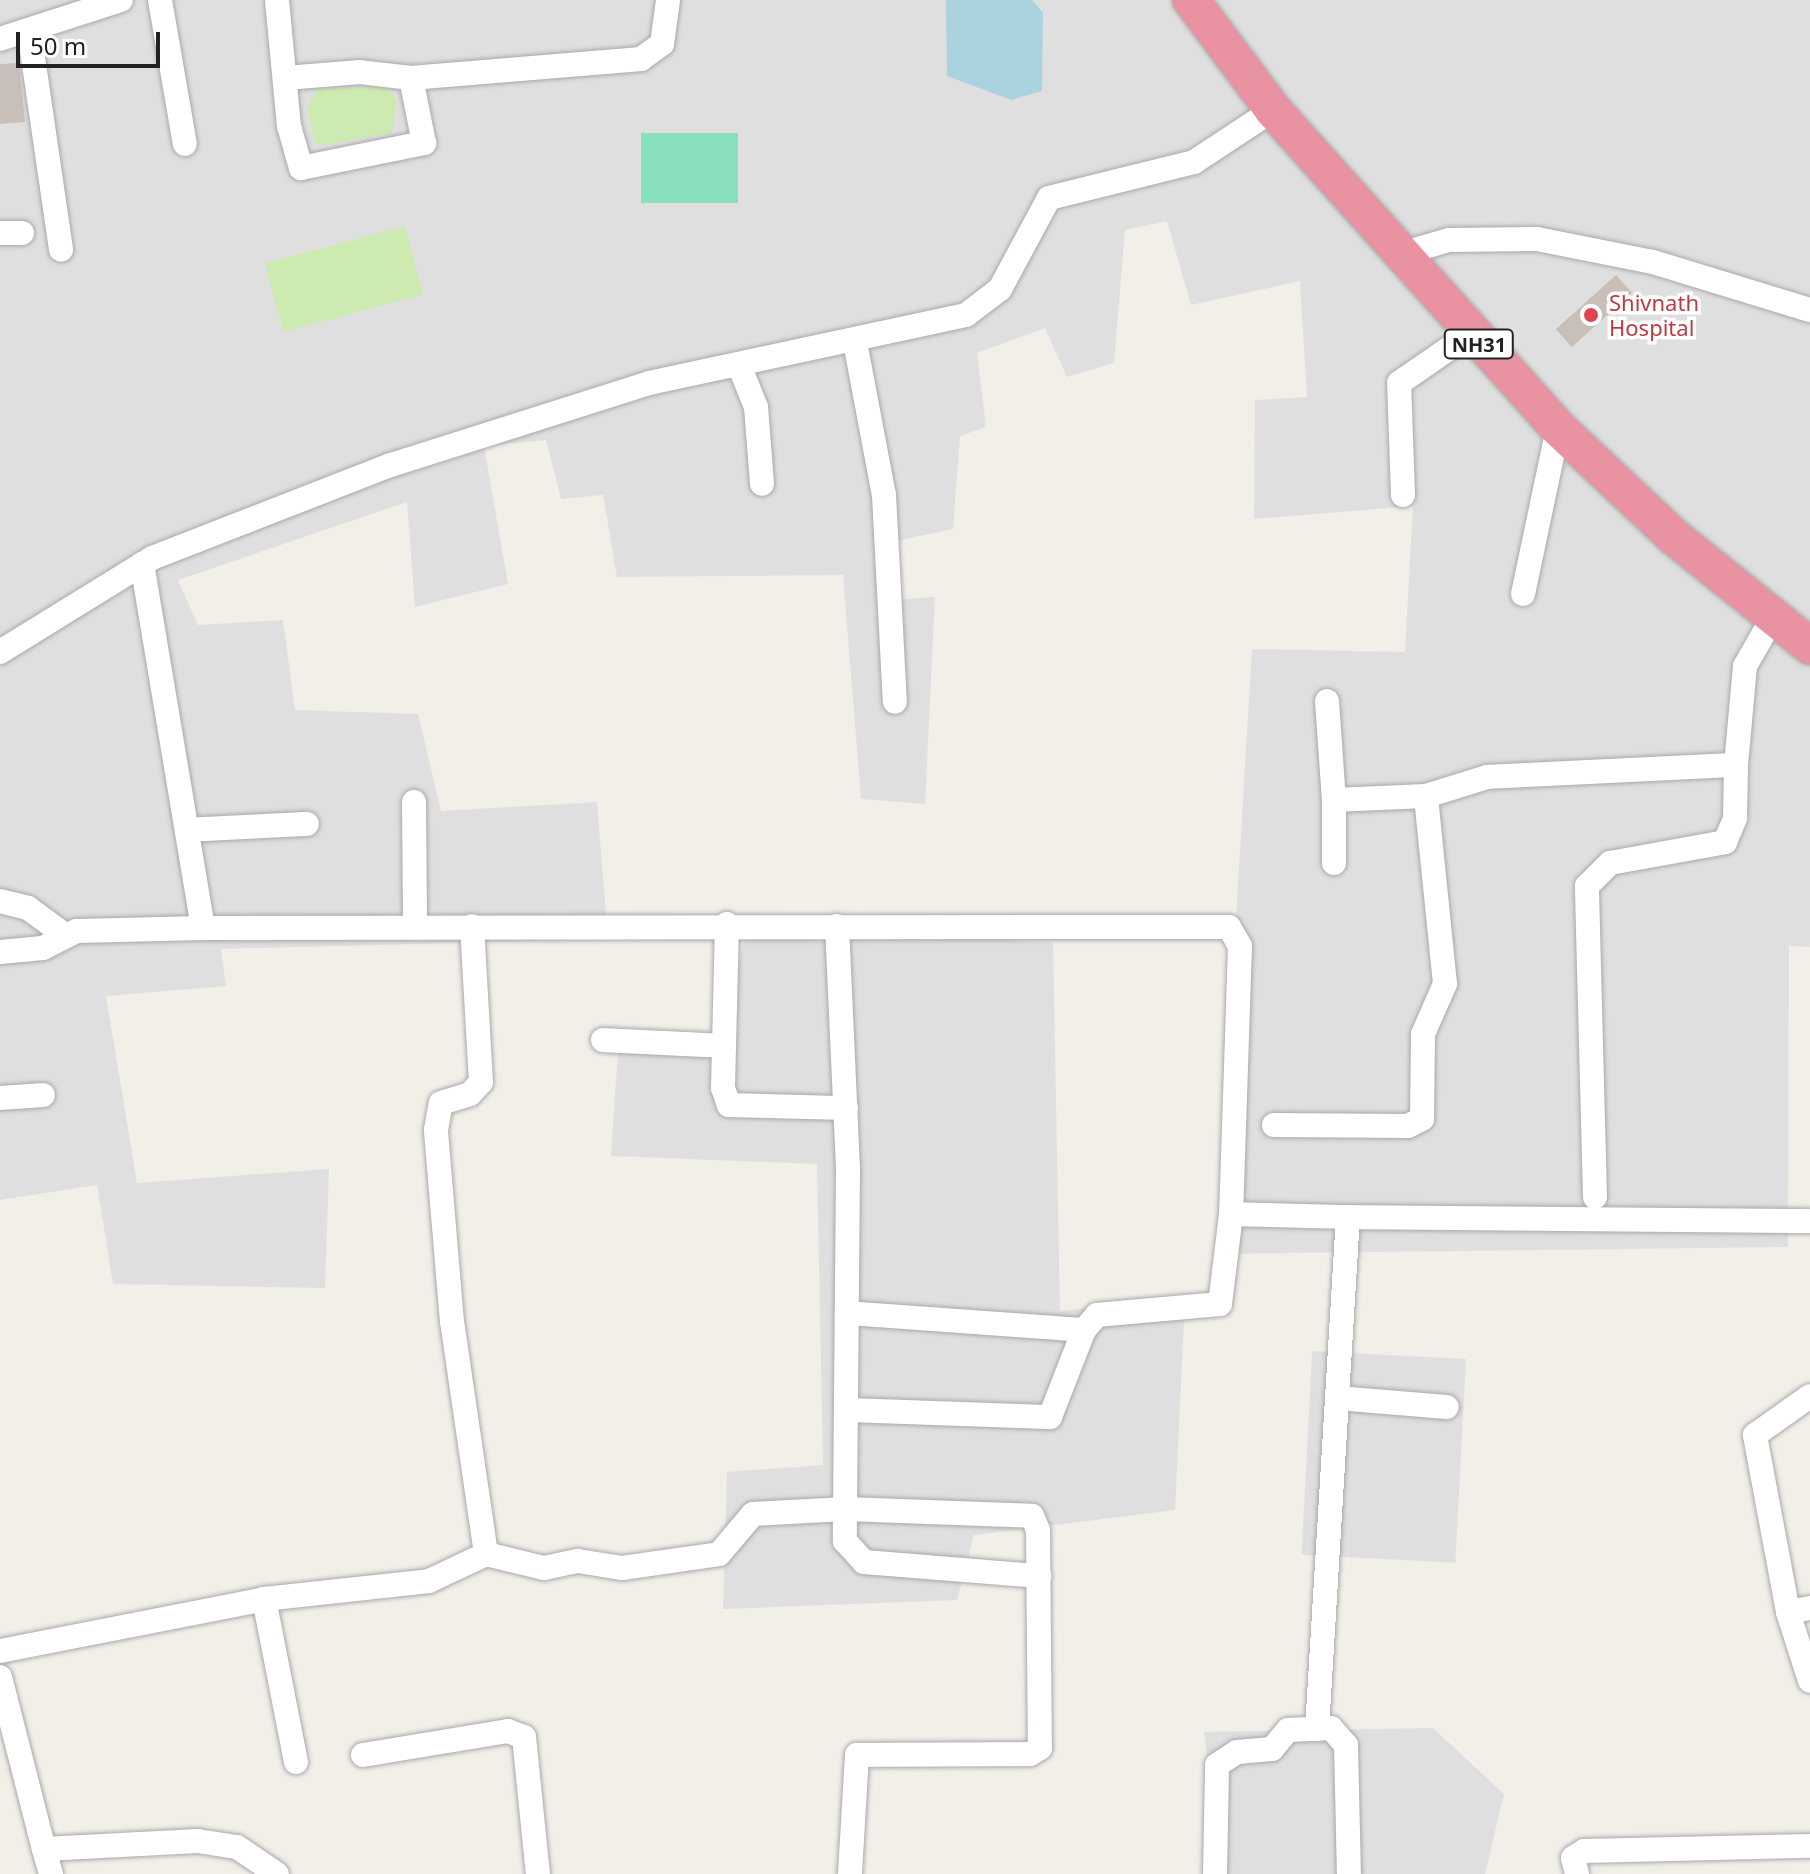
<!DOCTYPE html>
<html>
<head>
<meta charset="utf-8">
<style>
  body { margin:0 }
  #map { position:relative; width:1810px; height:1874px; overflow:hidden; background:#f2efe9; font-family:"Noto Sans",sans-serif }
  div>[style] { position:absolute }
  [style*='--x'] { left:calc(var(--x)*1px); top:calc(var(--y)*1px); width:calc(var(--w)*1px); rotate:calc(var(--a)*1deg) }
  .residential>* { inset:0; background:#e0dfdf; transform-origin:0 0 }
  .grass>* { inset:0; background:#cdebb0; transform-origin:0 0 }
  .pitch>* { inset:0; background:#88e0be; transform-origin:0 0 }
  .water>* { inset:0; background:#aad3df }
  .building>* { inset:0; background:#c7bfb8; transform-origin:0 0 }
  .roads { filter:drop-shadow(0 0 2px #a9a9a9) drop-shadow(0 0 2px #a9a9a9) }
  .minor>* { height:24px; margin:-12px; padding:0 12px; transform-origin:12px; border-radius:12px; background:#fff }
  .highway>* { height:36px; margin:-18px; padding:0 18px; transform-origin:18px; border-radius:18px; background:#e892a2 }
  .dots>* { width:22px; height:22px; translate:-50% -50%; box-sizing:border-box; border:4px solid #fff; border-radius:50% }
  span { translate:-50% -50%; white-space:nowrap; text-align:center; line-height:1.15; -webkit-text-stroke:7px #fff; paint-order:stroke }
  .shield-label span { padding:2px 6px; background:#fff; border:2px solid; border-radius:6px; -webkit-text-stroke-width:0 }
  .shield-label { font-size:20px; color:#222; font-weight:700 }
  .health-label { font-size:22px; color:#be3a42 }
  .left { translate:0 -50%; text-align:left }
  .scale { position:absolute; left:16px; top:32px; width:144px; height:36px; box-sizing:border-box; border:4px solid #222; border-top:0; padding-left:10px; font-size:24px; line-height:28px; white-space:nowrap; color:#222; -webkit-text-stroke:6px #fff; paint-order:stroke }
</style>
</head>
<body>
<div id="map">
  <div class="residential">
    <div style="clip-path:polygon(0 0,1810px 0,1810px 947px,1789px 946px,1788px 1247px,1216px 1254px,1252px 649px,1405px 652px,1413px 506px,1254px 519px,1255px 400px,1307px 397px,1300px 281px,1191px 305px,1167px 221px,1125px 230px,1114px 363px,1067px 377px,1045px 328px,977px 353px,986px 427px,960px 436px,953px 529px,896px 541px,896px 600px,935px 597px,925px 804px,861px 799px,843px 575px,617px 577px,603px 495px,561px 499px,546px 440px,484px 446px,508px 584px,415px 607px,407px 502px,178px 580px,198px 625px,283px 620px,295px 710px,418px 714px,441px 811px,597px 802px,608px 939px,221px 949px,226px 986px,106px 996px,137px 1183px,329px 1169px,325px 1288px,113px 1284px,97px 1185px,0 1200px)"></div>
    <div style="clip-path:polygon(749px 921px,1053px 943px,1060px 1311px,1185px 1299px,1175px 1510px,974px 1535px,957px 1600px,723px 1609px,727px 1472px,823px 1465px,817px 1164px,611px 1156px,618px 1050px,722px 1037px)"></div>
    <div style="left:1466px;top:1359px;width:204px;height:154px;rotate:93deg"></div>
    <div style="clip-path:polygon(1433px 1728px,1504px 1794px,1485px 1874px,1224px 1874px,1204px 1732px)"></div>
  </div>
  <div class="grass">
    <div style="clip-path:polygon(385px 87px,397px 101px,392px 133px,316px 146px,307px 109px,317px 88px)"></div>
    <div style="left:405px;top:226px;width:71px;height:145px;rotate:75deg"></div>
  </div>
  <div class="pitch">
    <div style="left:641px;top:133px;width:97px;height:70px"></div>
  </div>
  <div class="water">
    <div style="clip-path:polygon(946px 0,1032px 0,1043px 13px,1042px 91px,1011px 100px,947px 76px)"></div>
  </div>
  <div class="building">
    <div style="clip-path:polygon(19px 63px,25px 122px,0 124px,0 64px)"></div>
    <div style="left:1616px;top:275px;width:24px;height:81px;rotate:48deg"></div>
  </div>
  <div class="roads">
    <div class="minor">
      <div style="--x:160;--y:0;--w:146;--a:80.2"></div>
      <div style="--x:277;--y:0;--w:127;--a:84.6"></div>
      <div style="--x:289;--y:126;--w:44;--a:74.1"></div>
      <div style="--x:301;--y:168;--w:126;--a:-11.5"></div>
      <div style="--x:424;--y:143;--w:66;--a:-101.3"></div>
      <div style="--x:411;--y:78;--w:51;--a:-173.3"></div>
      <div style="--x:360;--y:72;--w:75;--a:175.4"></div>
      <div style="--x:29;--y:30;--w:222;--a:81.7"></div>
      <div style="--x:0;--y:39;--w:127;--a:-17.9"></div>
      <div style="--x:411;--y:78;--w:231;--a:-4.7"></div>
      <div style="--x:641;--y:59;--w:26;--a:-36"></div>
      <div style="--x:662;--y:44;--w:44;--a:-82.2"></div>
      <div style="--x:0;--y:233;--w:22;--a:0"></div>
      <div style="--x:1400;--y:254;--w:51;--a:-15.9"></div>
      <div style="--x:1449;--y:240;--w:88;--a:-0.7"></div>
      <div style="--x:1537;--y:239;--w:118;--a:11.2"></div>
      <div style="--x:1653;--y:262;--w:164;--a:17"></div>
      <div style="--x:855;--y:342;--w:156;--a:79.3"></div>
      <div style="--x:884;--y:495;--w:207;--a:87"></div>
      <div style="--x:739;--y:365;--w:45;--a:68"></div>
      <div style="--x:756;--y:407;--w:77;--a:85.5"></div>
      <div style="--x:1403;--y:495;--w:112;--a:-92"></div>
      <div style="--x:1399;--y:383;--w:86;--a:-34.6"></div>
      <div style="--x:1523;--y:594;--w:170;--a:-78.1"></div>
      <div style="--x:0;--y:652;--w:179;--a:-31.7"></div>
      <div style="--x:152;--y:558;--w:256;--a:-21.3"></div>
      <div style="--x:391;--y:465;--w:271;--a:-17.6"></div>
      <div style="--x:649;--y:383;--w:324;--a:-12.1"></div>
      <div style="--x:966;--y:315;--w:43;--a:-37.4"></div>
      <div style="--x:1000;--y:289;--w:103;--a:-61.7"></div>
      <div style="--x:1049;--y:198;--w:149;--a:-13.9"></div>
      <div style="--x:1194;--y:162;--w:95;--a:-33.4"></div>
      <div style="--x:1327;--y:701;--w:99;--a:86"></div>
      <div style="--x:1334;--y:800;--w:92;--a:-2.5"></div>
      <div style="--x:1426;--y:796;--w:64;--a:-17.3"></div>
      <div style="--x:1487;--y:777;--w:249;--a:-2.8"></div>
      <div style="--x:1736;--y:765;--w:99;--a:-84.8"></div>
      <div style="--x:1745;--y:666;--w:54;--a:-60.1"></div>
      <div style="--x:1334;--y:800;--w:63;--a:90"></div>
      <div style="--x:414;--y:802;--w:125;--a:89.5"></div>
      <div style="--x:187;--y:830;--w:120;--a:-2.9"></div>
      <div style="--x:0;--y:901;--w:29;--a:14"></div>
      <div style="--x:28;--y:908;--w:46;--a:36.1"></div>
      <div style="--x:727;--y:924;--w:164;--a:91.4"></div>
      <div style="--x:723;--y:1088;--w:18;--a:71"></div>
      <div style="--x:729;--y:1105;--w:117;--a:1.5"></div>
      <div style="--x:837;--y:926;--w:243;--a:87.4"></div>
      <div style="--x:848;--y:1169;--w:372;--a:90.5"></div>
      <div style="--x:845;--y:1541;--w:28;--a:48"></div>
      <div style="--x:864;--y:1562;--w:176;--a:4.6"></div>
      <div style="--x:203;--y:928;--w:1026;--a:-0.06"></div>
      <div style="--x:1229;--y:927;--w:22;--a:60"></div>
      <div style="--x:1240;--y:946;--w:268;--a:91.9"></div>
      <div style="--x:1231;--y:1214;--w:117;--a:1.5"></div>
      <div style="--x:0;--y:952;--w:43;--a:-5.3"></div>
      <div style="--x:43;--y:948;--w:38;--a:-27"></div>
      <div style="--x:77;--y:931;--w:126;--a:-1.4"></div>
      <div style="--x:203;--y:928;--w:369;--a:-99.5"></div>
      <div style="--x:603;--y:1040;--w:121;--a:2.8"></div>
      <div style="--x:0;--y:1098;--w:43;--a:-4"></div>
      <div style="--x:1274;--y:1125;--w:134;--a:0.4"></div>
      <div style="--x:1408;--y:1126;--w:16;--a:-27"></div>
      <div style="--x:1422;--y:1119;--w:85;--a:-89.3"></div>
      <div style="--x:1423;--y:1034;--w:55;--a:-66.3"></div>
      <div style="--x:1445;--y:984;--w:189;--a:-95.8"></div>
      <div style="--x:1595;--y:1197;--w:311;--a:-91.5"></div>
      <div style="--x:1587;--y:886;--w:33;--a:-45"></div>
      <div style="--x:1610;--y:863;--w:117;--a:-10.3"></div>
      <div style="--x:1725;--y:842;--w:26;--a:-67"></div>
      <div style="--x:1735;--y:818;--w:53;--a:-88.9"></div>
      <div style="--x:847;--y:1313;--w:238;--a:4.1"></div>
      <div style="--x:1337;--y:1398;--w:110;--a:4.7"></div>
      <div style="--x:846;--y:1410;--w:204;--a:2"></div>
      <div style="--x:1050;--y:1417;--w:93;--a:-68.7"></div>
      <div style="--x:1084;--y:1330;--w:20;--a:-49"></div>
      <div style="--x:1097;--y:1315;--w:123;--a:-5.1"></div>
      <div style="--x:1220;--y:1304;--w:91;--a:-83"></div>
      <div style="--x:486;--y:1554;--w:60;--a:13.6"></div>
      <div style="--x:544;--y:1568;--w:35;--a:-12"></div>
      <div style="--x:578;--y:1561;--w:45;--a:9"></div>
      <div style="--x:622;--y:1568;--w:98;--a:-8.2"></div>
      <div style="--x:719;--y:1554;--w:52;--a:-49.6"></div>
      <div style="--x:753;--y:1514;--w:92;--a:-3.1"></div>
      <div style="--x:845;--y:1509;--w:187;--a:2.1"></div>
      <div style="--x:1032;--y:1516;--w:15;--a:67"></div>
      <div style="--x:1038;--y:1530;--w:218;--a:89.5"></div>
      <div style="--x:1040;--y:1748;--w:12;--a:149"></div>
      <div style="--x:1030;--y:1754;--w:173;--a:179.7"></div>
      <div style="--x:857;--y:1755;--w:119;--a:93.4"></div>
      <div style="--x:1810;--y:1608;--w:22;--a:170"></div>
      <div style="--x:1788;--y:1612;--w:72;--a:72.3"></div>
      <div style="--x:1788;--y:1612;--w:180;--a:-100.6"></div>
      <div style="--x:1755;--y:1435;--w:67;--a:-35.3"></div>
      <div style="--x:0;--y:1651;--w:269;--a:-11.1"></div>
      <div style="--x:0;--y:1677;--w:178;--a:75.7"></div>
      <div style="--x:1317;--y:1729;--w:513;--a:-86.54"></div>
      <div style="--x:1348;--y:1217;--w:462;--a:0.5"></div>
      <div style="--x:363;--y:1755;--w:147;--a:-9.4"></div>
      <div style="--x:508;--y:1731;--w:17;--a:21"></div>
      <div style="--x:524;--y:1737;--w:138;--a:84.2"></div>
      <div style="--x:296;--y:1762;--w:166;--a:-101.1"></div>
      <div style="--x:264;--y:1599;--w:166;--a:-6.2"></div>
      <div style="--x:429;--y:1581;--w:63;--a:-25.3"></div>
      <div style="--x:486;--y:1554;--w:234;--a:-98.3"></div>
      <div style="--x:452;--y:1322;--w:193;--a:-94.8"></div>
      <div style="--x:436;--y:1130;--w:27;--a:-80"></div>
      <div style="--x:441;--y:1103;--w:30;--a:-17"></div>
      <div style="--x:470;--y:1094;--w:16;--a:-47"></div>
      <div style="--x:481;--y:1082;--w:156;--a:-93.3"></div>
      <div style="--x:51;--y:1874;--w:26;--a:-106"></div>
      <div style="--x:44;--y:1849;--w:154;--a:-3"></div>
      <div style="--x:198;--y:1841;--w:39;--a:9"></div>
      <div style="--x:237;--y:1847;--w:48;--a:34"></div>
      <div style="--x:1215;--y:1874;--w:109;--a:-88.9"></div>
      <div style="--x:1217;--y:1765;--w:24;--a:-33"></div>
      <div style="--x:1237;--y:1752;--w:35;--a:-5"></div>
      <div style="--x:1272;--y:1749;--w:25;--a:-50"></div>
      <div style="--x:1288;--y:1730;--w:43;--a:-2.7"></div>
      <div style="--x:1331;--y:1728;--w:23;--a:49"></div>
      <div style="--x:1346;--y:1745;--w:129;--a:88.7"></div>
      <div style="--x:1577;--y:1874;--w:16;--a:-104"></div>
      <div style="--x:1573;--y:1858;--w:13;--a:-32"></div>
      <div style="--x:1584;--y:1851;--w:226;--a:-1.3"></div>
    </div>
    <div class="highway">
      <div style="--x:1191;--y:0;--w:137;--a:53.3"></div>
      <div style="--x:1273;--y:110;--w:427;--a:48.1"></div>
      <div style="--x:1558;--y:428;--w:158;--a:43.2"></div>
      <div style="--x:1673;--y:536;--w:176;--a:38.8"></div>
    </div>
  </div>
  <div class="dots">
    <div style="left:1591px;top:315px;background:#e0444e"></div>
  </div>
  <div class="shield-label">
    <span style="left:1479px;top:344px">NH31</span>
  </div>
  <div class="health-label">
    <span class="left" style="left:1609px;top:315px">Shivnath<br>Hospital</span>
  </div>
  <div class="scale">50 m</div>
</div>
</body>
</html>
